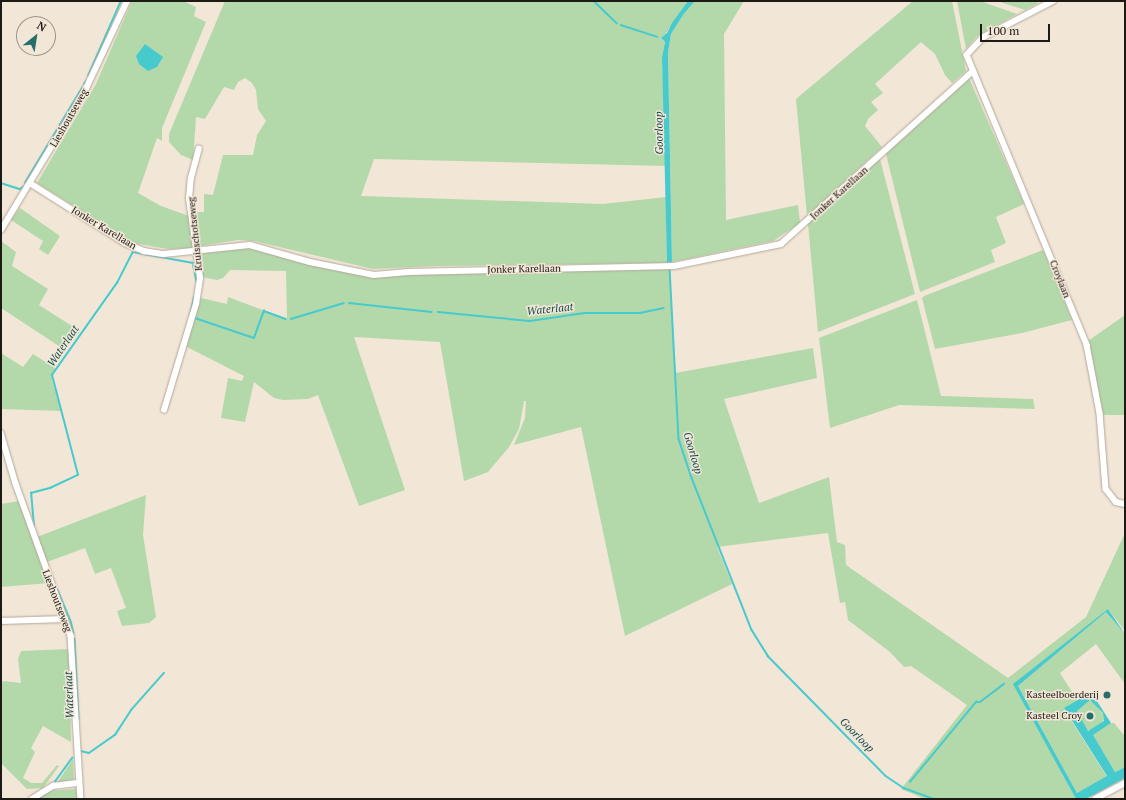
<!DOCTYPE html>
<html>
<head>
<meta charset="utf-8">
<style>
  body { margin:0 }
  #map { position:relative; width:1126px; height:800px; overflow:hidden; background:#f2e6d7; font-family:"PT Serif",serif }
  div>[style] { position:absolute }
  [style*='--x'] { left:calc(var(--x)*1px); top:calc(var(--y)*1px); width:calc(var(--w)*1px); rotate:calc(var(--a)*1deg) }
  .green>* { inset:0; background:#b3d9aa }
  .water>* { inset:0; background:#47cacd }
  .stream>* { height:1.5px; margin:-0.75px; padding:0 0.75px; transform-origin:0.75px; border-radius:0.75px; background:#47cacd }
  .roads { filter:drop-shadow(0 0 1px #b3a799) drop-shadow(0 0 1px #b3a799) }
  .minor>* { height:5.5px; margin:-2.75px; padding:0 2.75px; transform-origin:2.75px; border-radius:2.75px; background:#fff }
  .dots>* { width:11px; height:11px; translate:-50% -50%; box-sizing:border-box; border:2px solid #f2e6d7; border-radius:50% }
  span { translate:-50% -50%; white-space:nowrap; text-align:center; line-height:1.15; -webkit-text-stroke:3px #f2e6d7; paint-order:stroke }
  .street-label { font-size:10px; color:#1d1914 }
  .poi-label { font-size:10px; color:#1d1914 }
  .right { translate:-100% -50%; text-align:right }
  .water-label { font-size:11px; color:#114a4b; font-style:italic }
  .frame { position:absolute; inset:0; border:2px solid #1d1914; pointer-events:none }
  .north { position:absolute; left:16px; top:16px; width:40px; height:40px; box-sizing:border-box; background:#f2e6d7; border:1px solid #9d9489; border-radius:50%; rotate:30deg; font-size:11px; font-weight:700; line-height:16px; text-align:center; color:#1d1914 }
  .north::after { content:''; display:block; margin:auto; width:14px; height:18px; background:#256f6a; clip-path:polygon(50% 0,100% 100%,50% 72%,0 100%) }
  .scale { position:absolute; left:980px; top:24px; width:70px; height:18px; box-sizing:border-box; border:2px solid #1d1914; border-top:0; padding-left:5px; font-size:12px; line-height:14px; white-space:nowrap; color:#1d1914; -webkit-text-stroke:3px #f2e6d7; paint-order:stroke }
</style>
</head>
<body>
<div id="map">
  <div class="green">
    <div style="clip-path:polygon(132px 1px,183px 1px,196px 7px,194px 16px,206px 22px,162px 128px,162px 141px,157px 138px,138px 193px,161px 206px,189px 216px,194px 247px,192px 248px,168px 249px,133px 243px,37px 183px,96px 84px)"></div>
    <div style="clip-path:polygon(225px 1px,688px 1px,662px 39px,665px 42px,662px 57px,666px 166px,374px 159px,361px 196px,603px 204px,666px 197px,667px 263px,436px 266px,373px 269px,254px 241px,238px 240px,200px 246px,194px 212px,204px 212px,204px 194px,213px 195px,223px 155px,253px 155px,257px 135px,266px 121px,258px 109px,256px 90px,252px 83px,245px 78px,238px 82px,234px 90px,224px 87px,205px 119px,196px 117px,193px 160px,181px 155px,169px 142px,169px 134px)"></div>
    <div style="clip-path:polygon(695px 1px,744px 1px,724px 34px,726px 220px,798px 205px,800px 223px,773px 241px,672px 262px,668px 53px,671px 34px,683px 15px)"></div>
    <div style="clip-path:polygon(913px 1px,952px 1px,966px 71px,952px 83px,945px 75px,935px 54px,921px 42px,875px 84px,883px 93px,871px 102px,878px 110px,868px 119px,865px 126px,882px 147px,807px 216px,796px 99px)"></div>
    <div style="clip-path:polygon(957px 1px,980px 1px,1017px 14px,977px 36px,966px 49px)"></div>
    <div style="clip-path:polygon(997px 1px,1036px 1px,1038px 3px,1025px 10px)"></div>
    <div style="clip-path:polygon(969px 78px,1024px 204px,996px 217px,1006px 243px,991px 250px,995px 262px,920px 292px,886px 154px)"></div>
    <div style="clip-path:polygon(880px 159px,915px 294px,818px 332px,808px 224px)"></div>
    <div style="clip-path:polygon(20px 208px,60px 236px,48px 255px,39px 249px,43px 241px,11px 220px)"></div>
    <div style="clip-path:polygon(1px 241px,16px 252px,12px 266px,48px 289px,39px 305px,80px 331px,65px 350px,1px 308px)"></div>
    <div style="clip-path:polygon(247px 247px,352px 273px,670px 269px,675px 373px,813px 348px,817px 378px,724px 399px,759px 503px,829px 477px,837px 542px,845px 545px,846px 565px,1008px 678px,1086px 617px,1125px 533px,1125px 631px,1108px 609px,1016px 686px,1076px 799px,925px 799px,901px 789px,967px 705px,911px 666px,904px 667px,890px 652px,848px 620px,845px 602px,840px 603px,828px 533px,717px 547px,732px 584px,625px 636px,581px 427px,514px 445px,525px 418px,526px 401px,524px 401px,519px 429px,509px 447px,488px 472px,464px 481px,440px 342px,354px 337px,405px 490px,359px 506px,318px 395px,308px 399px,283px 400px,274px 398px,254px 382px,245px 422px,221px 418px,228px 378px,242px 381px,244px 376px,185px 346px,201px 298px,227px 304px,228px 297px,287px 319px,286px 271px,230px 270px,223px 278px,217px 280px,202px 277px,200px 254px)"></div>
    <div style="clip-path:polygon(1043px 250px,1072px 320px,1022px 333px,935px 349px,922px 298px,924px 296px)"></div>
    <div style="clip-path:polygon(917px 300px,941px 396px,1033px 399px,1035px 409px,899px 405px,830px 428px,819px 338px)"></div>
    <div style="clip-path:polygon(1125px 315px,1125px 415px,1102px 415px,1088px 341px)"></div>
    <div style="clip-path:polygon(1px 353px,23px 367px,33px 354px,55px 368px,52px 380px,62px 411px,1px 409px)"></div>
    <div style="clip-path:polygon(146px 495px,143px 535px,156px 617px,149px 623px,122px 626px,117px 611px,126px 608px,111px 568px,95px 574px,85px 548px,47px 562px,37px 537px)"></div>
    <div style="clip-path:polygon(19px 501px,49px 583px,1px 587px,1px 504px)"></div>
    <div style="clip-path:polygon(1106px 612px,1125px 634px,1125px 684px,1096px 644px,1060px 673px,1077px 700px,1064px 709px,1107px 777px,1077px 793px,1018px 686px)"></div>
    <div style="clip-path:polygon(69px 649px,71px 742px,43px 726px,31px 748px,35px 752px,23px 778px,31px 783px,42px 783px,57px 765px,59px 766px,43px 788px,27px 789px,1px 763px,1px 686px,3px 681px,21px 683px,18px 659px,21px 651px)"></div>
    <div style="clip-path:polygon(1088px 701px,1093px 701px,1104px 715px,1103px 723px,1091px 731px,1085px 729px,1077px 711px)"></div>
    <div style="clip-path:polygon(1111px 723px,1114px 723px,1125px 736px,1125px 767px,1115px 772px,1092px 735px)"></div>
    <div style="clip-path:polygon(73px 759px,74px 779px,57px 783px)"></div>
    <div style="clip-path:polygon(76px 789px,77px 799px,38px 799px,45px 791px)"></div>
  </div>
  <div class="water">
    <div style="clip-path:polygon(688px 1px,695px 1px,683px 15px,671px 34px,668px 53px,672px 262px,667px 263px,662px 57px,665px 42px,661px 38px,667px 33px,672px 23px)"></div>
    <div style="clip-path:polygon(145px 44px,163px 57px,157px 67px,148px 71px,139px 64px,136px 56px)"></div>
    <div style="clip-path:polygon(evenodd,1108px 609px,1125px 634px,1106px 612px,1018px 686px,1077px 793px,1107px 776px,1064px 708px,1091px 692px,1111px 723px,1093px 735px,1115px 772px,1125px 767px,1125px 778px,1086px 799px,1076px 799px,1013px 684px,1108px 609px,1090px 700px,1103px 713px,1104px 721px,1088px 731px,1077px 711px,1090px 700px)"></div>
  </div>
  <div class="stream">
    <div style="--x:594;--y:1;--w:32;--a:44"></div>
    <div style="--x:621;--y:25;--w:38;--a:18"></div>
    <div style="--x:88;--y:76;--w:82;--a:-66.3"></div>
    <div style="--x:84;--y:84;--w:5;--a:-53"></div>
    <div style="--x:1;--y:183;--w:20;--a:18"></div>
    <div style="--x:20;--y:189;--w:4;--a:-34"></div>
    <div style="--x:25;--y:183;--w:111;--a:-59"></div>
    <div style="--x:670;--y:268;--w:171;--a:87"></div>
    <div style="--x:679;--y:439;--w:41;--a:71.6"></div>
    <div style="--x:692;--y:478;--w:163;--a:68.5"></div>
    <div style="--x:752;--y:630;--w:31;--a:58"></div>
    <div style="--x:768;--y:656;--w:168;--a:45.5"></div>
    <div style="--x:886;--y:776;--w:22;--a:34"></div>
    <div style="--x:904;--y:788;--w:32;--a:20"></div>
    <div style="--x:349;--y:303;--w:83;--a:6.2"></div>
    <div style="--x:438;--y:312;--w:92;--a:5.6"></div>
    <div style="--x:530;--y:321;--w:55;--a:-8.4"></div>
    <div style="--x:584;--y:313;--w:56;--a:0"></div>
    <div style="--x:640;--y:313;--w:24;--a:-12"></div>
    <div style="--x:190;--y:316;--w:19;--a:-78"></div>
    <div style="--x:195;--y:318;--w:62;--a:18.7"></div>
    <div style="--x:254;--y:338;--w:29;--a:-70"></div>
    <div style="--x:264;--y:311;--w:23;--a:20"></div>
    <div style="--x:291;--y:319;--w:55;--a:-16.8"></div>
    <div style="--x:34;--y:526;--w:33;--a:-95"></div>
    <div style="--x:31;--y:493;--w:20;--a:-15"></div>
    <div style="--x:50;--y:488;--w:31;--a:-25"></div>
    <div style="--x:78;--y:475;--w:103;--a:-104.6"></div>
    <div style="--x:52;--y:375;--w:113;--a:-54.8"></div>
    <div style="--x:117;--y:283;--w:35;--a:-63"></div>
    <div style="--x:133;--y:252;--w:61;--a:10.4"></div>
    <div style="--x:193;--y:263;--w:19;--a:78"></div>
    <div style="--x:57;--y:588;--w:34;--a:67"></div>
    <div style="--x:71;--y:621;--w:12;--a:76"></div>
    <div style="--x:75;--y:639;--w:80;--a:87.1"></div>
    <div style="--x:81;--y:751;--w:8;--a:14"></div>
    <div style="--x:89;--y:753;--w:32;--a:-35"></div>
    <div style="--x:115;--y:735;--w:31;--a:-57"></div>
    <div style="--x:132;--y:709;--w:48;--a:-48.4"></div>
    <div style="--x:910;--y:782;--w:104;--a:-50.5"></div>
    <div style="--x:976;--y:702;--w:4;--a:0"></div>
    <div style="--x:980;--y:702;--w:30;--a:-37"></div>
    <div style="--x:54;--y:783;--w:31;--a:-54"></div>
    <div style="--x:38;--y:799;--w:12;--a:-35"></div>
  </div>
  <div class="roads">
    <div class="minor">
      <div style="--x:1054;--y:1;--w:80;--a:152.5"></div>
      <div style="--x:983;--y:38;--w:23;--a:133"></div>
      <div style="--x:967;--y:55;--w:314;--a:67.5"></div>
      <div style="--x:1087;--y:345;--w:69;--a:79.2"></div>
      <div style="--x:1100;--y:413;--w:76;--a:85.5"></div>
      <div style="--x:1106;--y:489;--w:16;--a:52"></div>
      <div style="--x:1116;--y:502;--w:9;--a:13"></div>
      <div style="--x:30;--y:183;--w:112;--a:32.3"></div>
      <div style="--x:125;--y:243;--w:21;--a:23"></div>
      <div style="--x:144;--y:251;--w:20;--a:9"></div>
      <div style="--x:164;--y:254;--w:86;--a:-6"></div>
      <div style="--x:250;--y:245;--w:62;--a:15.8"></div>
      <div style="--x:310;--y:262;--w:65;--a:11.5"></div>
      <div style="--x:374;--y:275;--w:34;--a:-5"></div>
      <div style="--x:408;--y:272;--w:266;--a:-1.3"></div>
      <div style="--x:674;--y:266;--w:109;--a:-11.6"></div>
      <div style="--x:781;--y:244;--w:258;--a:-42"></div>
      <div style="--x:1;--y:230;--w:160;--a:-58.8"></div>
      <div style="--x:84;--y:93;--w:102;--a:-64.9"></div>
      <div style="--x:164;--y:410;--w:111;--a:-73.2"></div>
      <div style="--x:196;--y:304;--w:26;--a:-81"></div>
      <div style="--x:200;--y:278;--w:80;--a:-97.9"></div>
      <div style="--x:189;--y:199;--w:21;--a:-85"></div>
      <div style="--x:191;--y:178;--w:30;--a:-75"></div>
      <div style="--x:1;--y:433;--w:53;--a:73.6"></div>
      <div style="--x:16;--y:484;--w:162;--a:70.1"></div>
      <div style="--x:71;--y:636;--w:163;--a:86.5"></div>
      <div style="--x:1;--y:621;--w:64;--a:-1.8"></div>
      <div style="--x:32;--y:799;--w:25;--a:-32"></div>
      <div style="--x:53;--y:786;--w:26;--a:-7"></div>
      <div style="--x:1095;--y:799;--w:34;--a:-28"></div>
    </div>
  </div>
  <div class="dots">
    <div style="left:1107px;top:695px;background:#256f6a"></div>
    <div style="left:1090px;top:716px;background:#256f6a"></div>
  </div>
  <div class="street-label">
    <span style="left:69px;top:118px;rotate:-60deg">Lieshoutseweg</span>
    <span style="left:839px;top:193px;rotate:-42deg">Jonker Karellaan</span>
    <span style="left:104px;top:228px;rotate:31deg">Jonker Karellaan</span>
    <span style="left:195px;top:234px;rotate:-96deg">Kruisschotseweg</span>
    <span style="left:524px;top:269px;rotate:-1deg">Jonker Karellaan</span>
    <span style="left:1060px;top:279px;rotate:68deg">Croylaan</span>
    <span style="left:57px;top:601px;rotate:69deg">Lieshoutseweg</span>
  </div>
  <div class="poi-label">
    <span class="right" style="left:1099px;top:695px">Kasteelboerderij</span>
    <span class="right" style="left:1082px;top:716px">Kasteel Croy</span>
  </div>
  <div class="water-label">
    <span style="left:659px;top:133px;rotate:-91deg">Goorloop</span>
    <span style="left:550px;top:309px;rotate:-6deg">Waterlaat</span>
    <span style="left:63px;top:346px;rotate:-56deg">Waterlaat</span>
    <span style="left:693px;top:453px;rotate:74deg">Goorloop</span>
    <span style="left:69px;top:695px;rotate:-92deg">Waterlaat</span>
    <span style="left:857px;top:735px;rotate:45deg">Goorloop</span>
  </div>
  <div class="frame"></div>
  <div class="north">N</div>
  <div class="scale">100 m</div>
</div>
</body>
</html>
